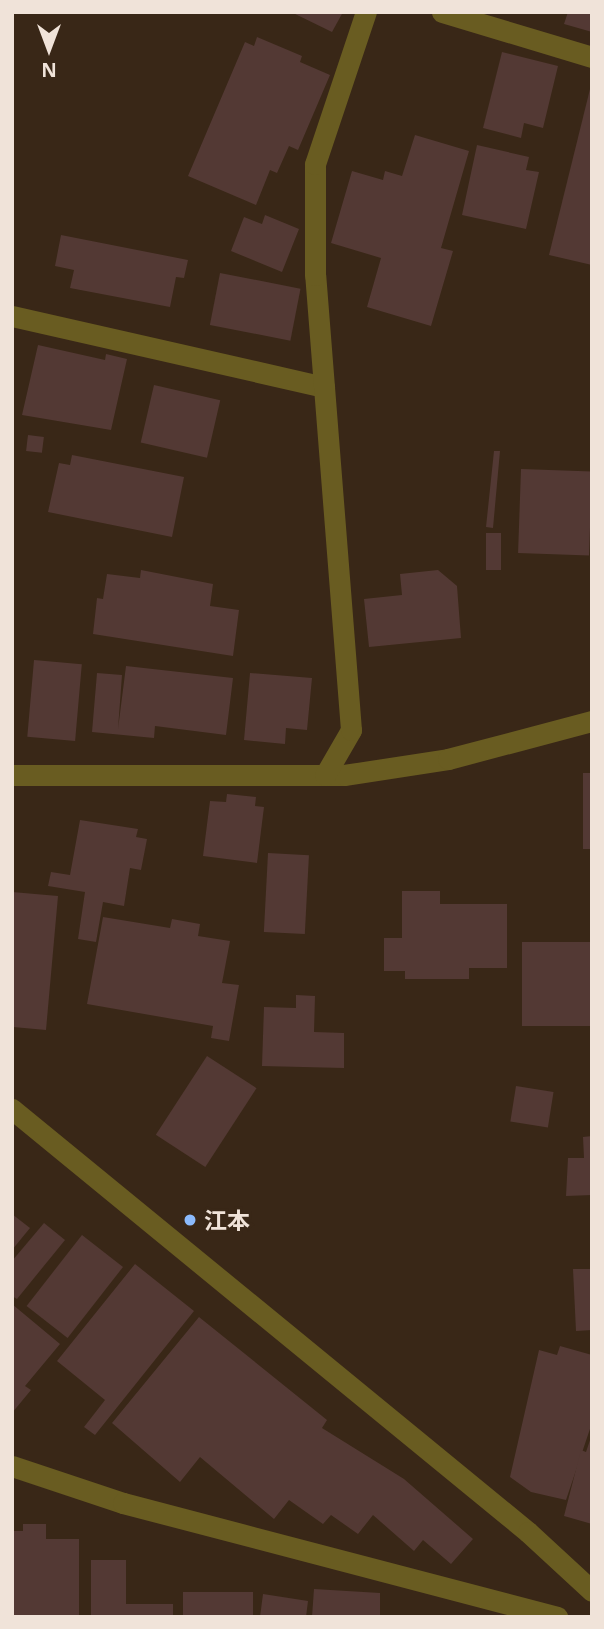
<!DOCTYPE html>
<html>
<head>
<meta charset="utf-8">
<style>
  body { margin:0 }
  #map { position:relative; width:604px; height:1629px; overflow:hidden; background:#392717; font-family:"Noto Sans","Noto Sans JP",sans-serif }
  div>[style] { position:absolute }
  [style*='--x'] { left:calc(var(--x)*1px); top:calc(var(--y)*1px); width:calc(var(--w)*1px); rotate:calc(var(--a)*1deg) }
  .building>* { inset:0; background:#533934; transform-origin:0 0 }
  .minor>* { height:21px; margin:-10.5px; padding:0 10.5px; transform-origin:10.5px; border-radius:10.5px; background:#695c21 }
  .dots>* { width:19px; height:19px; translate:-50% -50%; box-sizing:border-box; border:4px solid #392717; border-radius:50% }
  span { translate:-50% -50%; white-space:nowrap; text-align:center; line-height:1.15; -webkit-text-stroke:6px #392717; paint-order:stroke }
  .poi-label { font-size:23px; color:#f0e3d9; font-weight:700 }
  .left { translate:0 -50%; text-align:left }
  .frame { position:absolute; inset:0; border:14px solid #f0e3d9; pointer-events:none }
  .north { position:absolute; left:14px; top:14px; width:70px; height:70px; -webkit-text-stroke:5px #392717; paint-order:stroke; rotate:180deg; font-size:19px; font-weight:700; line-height:28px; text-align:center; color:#f0e3d9 }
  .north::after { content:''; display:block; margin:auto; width:24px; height:32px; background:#f0e3d9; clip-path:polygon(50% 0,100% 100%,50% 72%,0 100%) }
</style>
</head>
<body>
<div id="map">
  <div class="building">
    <div style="clip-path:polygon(291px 12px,343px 12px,332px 32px)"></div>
    <div style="clip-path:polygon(568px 12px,592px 12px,592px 32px,564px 24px)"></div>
    <div style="clip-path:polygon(257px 37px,302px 56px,300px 62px,330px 75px,298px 150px,289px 146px,277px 173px,270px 170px,256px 205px,188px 176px,245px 42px,254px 46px)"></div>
    <div style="clip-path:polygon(502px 52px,558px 66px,543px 128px,524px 123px,521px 138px,483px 128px)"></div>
    <div style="clip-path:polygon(591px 85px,592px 85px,592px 265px,549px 255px)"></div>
    <div style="clip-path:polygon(415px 135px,469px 151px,441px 248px,453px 251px,431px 326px,367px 307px,381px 258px,331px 243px,352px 171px,383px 180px,385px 171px,402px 176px)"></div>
    <div style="clip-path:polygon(477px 145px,529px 157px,526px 170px,539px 172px,526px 229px,462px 215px)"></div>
    <div style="clip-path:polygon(265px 215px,299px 229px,282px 272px,231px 251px,244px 217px,262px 224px)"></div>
    <div style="clip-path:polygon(61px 235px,188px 260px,184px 278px,176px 277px,170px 307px,70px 288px,74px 270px,55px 266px)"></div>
    <div style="left:220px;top:273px;width:82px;height:53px;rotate:11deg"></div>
    <div style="clip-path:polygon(38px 345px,105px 360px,106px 354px,127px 359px,111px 430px,22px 415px)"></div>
    <div style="left:154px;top:385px;width:68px;height:59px;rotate:13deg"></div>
    <div style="left:28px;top:435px;width:16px;height:16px;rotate:7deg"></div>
    <div style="clip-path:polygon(494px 451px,500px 451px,493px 528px,486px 527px)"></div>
    <div style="clip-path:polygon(72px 455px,184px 477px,172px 537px,48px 512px,59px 463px,70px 465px)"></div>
    <div style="left:521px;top:469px;width:71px;height:84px;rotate:2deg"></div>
    <div style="left:486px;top:533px;width:15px;height:37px"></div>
    <div style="clip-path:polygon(141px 570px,213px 584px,210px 606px,239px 610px,233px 656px,93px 634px,97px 598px,103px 599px,107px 574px,140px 578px)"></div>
    <div style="clip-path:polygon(438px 570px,457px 586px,461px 638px,369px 647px,364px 599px,402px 595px,400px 574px)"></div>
    <div style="left:34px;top:660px;width:48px;height:77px;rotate:5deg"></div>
    <div style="clip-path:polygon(126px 666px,233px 678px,226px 735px,155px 726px,154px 738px,92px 732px,97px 673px,122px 675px,118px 729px)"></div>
    <div style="clip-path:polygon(250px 673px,312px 678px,307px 730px,286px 728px,285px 744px,244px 740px)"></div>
    <div style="left:583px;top:773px;width:9px;height:76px"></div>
    <div style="clip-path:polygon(227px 794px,256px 797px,255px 806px,264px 807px,257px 863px,203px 856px,210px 801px,226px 802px)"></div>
    <div style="clip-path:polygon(80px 820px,138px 829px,136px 837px,147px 839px,141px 870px,130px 868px,124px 906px,103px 902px,96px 942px,78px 939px,85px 892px,48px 886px,51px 872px,70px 875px)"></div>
    <div style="left:268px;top:853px;width:41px;height:79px;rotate:3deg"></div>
    <div style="clip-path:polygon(402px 891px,440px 891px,440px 904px,507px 904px,507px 968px,469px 968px,469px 979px,405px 979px,405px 971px,384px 971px,384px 938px,402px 938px)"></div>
    <div style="clip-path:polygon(12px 892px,58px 896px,46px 1030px,13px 1027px)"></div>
    <div style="clip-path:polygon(103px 917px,170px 928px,172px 919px,200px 924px,198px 936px,230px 941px,222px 983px,239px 985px,229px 1041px,211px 1038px,213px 1026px,87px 1004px)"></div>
    <div style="left:522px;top:942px;width:70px;height:84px"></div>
    <div style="clip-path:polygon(296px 995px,315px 996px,314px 1032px,344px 1033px,344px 1068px,262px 1066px,264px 1007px,296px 1008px)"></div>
    <div style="left:207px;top:1056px;width:59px;height:94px;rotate:33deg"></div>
    <div style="left:516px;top:1086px;width:38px;height:36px;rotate:9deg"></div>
    <div style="clip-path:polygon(592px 1136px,592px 1195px,566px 1196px,568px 1158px,584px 1158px,583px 1137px)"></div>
    <div style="clip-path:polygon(12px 1214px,30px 1228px,12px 1250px)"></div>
    <div style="clip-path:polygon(44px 1223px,65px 1240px,17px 1299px,12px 1296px,12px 1261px)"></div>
    <div style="left:82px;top:1235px;width:52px;height:90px;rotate:38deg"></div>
    <div style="clip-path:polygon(135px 1264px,194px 1311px,95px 1435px,84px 1427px,105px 1400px,57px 1361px)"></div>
    <div style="clip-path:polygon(573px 1269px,592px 1269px,592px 1330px,576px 1331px)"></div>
    <div style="clip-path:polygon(12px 1304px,60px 1344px,25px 1386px,31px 1390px,12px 1413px)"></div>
    <div style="clip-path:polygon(199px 1317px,327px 1420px,322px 1428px,404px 1479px,473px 1539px,451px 1564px,423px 1540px,414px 1551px,373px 1515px,358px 1534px,331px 1515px,323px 1524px,289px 1500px,274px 1519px,200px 1457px,180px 1482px,112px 1423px)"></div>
    <div style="clip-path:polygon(560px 1346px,592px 1355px,592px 1423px,566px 1500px,531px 1492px,510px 1477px,539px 1350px,557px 1355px)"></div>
    <div style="clip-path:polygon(592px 1434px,592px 1524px,564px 1516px,581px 1450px,586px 1452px)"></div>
    <div style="clip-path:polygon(23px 1524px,46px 1524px,46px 1539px,79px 1539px,79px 1616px,12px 1616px,12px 1531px,23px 1531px)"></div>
    <div style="clip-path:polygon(91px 1560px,126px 1560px,126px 1604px,173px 1604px,173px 1617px,91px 1617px)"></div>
    <div style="clip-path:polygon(314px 1589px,380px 1593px,380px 1617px,312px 1617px)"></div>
    <div style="left:183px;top:1592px;width:70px;height:25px"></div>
    <div style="clip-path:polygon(263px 1594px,308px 1601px,306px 1617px,260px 1617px)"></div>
  </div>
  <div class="minor">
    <div style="--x:442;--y:12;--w:157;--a:16.7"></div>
    <div style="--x:12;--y:316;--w:320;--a:12.8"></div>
    <div style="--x:12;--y:775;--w:332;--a:0"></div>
    <div style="--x:344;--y:775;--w:105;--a:-8.7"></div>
    <div style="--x:448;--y:759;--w:149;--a:-14.8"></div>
    <div style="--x:325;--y:775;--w:52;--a:-60"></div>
    <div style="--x:351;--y:730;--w:456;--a:-94.5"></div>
    <div style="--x:315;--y:275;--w:111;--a:-90"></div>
    <div style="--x:315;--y:164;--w:160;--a:-71.5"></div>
    <div style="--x:12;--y:1109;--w:667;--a:39.34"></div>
    <div style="--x:528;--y:1532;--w:87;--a:42.7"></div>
    <div style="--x:12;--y:1466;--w:117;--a:18.4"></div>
    <div style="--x:123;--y:1503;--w:449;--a:14.7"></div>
  </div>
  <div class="dots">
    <div style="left:190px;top:1220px;background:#8bbafc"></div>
  </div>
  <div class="poi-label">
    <span class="left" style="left:204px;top:1220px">江本</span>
  </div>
  <div class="frame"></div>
  <div class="north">N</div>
</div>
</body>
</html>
